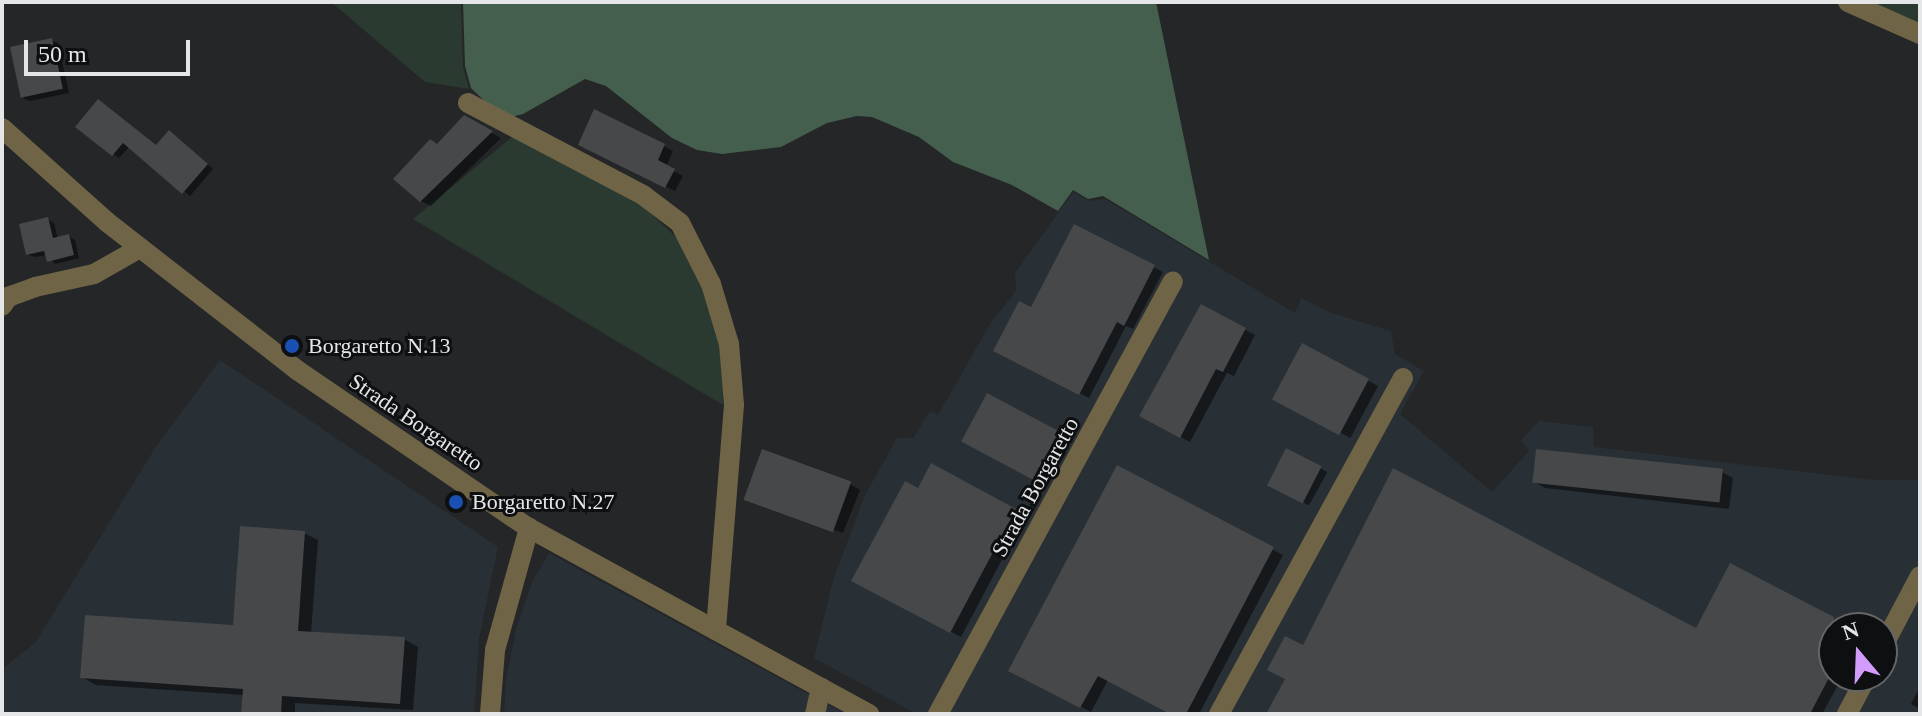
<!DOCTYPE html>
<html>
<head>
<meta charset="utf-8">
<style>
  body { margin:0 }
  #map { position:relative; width:1922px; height:716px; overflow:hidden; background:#242628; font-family:"Times New Roman",serif }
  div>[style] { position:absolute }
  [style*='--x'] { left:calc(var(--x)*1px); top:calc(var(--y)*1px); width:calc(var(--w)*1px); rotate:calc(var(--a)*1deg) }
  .built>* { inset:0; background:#282f35 }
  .green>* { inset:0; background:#2b3a31 }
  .forest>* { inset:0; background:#455f4f }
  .shadow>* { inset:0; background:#0007; transform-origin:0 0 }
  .building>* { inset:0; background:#464849; transform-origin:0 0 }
  .minor>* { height:20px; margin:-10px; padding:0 10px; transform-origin:10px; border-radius:10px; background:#706447 }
  .dots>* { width:22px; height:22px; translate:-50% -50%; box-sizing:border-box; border:4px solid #0e0f10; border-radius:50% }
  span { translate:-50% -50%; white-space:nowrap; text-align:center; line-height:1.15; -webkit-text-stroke:6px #0e0f10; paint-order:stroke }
  .poi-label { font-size:22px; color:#e5e6e7 }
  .left { translate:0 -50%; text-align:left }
  .street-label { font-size:22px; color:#e5e6e7 }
  .frame { position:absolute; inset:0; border:4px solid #e5e6e7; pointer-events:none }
  .north { position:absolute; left:1818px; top:612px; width:80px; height:80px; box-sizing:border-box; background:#0e0f10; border:2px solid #646566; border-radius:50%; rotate:341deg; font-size:22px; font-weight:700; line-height:32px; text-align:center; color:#e5e6e7 }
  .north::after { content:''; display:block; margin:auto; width:28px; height:36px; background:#d29cfd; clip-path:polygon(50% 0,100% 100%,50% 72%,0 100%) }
  .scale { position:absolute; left:24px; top:40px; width:166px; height:36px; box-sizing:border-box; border:4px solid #e5e6e7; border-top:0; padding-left:10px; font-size:24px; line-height:28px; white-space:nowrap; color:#e5e6e7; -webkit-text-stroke:6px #0e0f10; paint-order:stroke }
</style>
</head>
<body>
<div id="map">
  <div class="built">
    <div style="clip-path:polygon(evenodd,1073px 192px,1088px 201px,1105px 199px,1295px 313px,1301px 298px,1329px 312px,1391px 331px,1395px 354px,1424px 371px,1400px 414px,1492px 492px,1529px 451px,1521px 440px,1539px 421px,1593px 427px,1594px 447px,1874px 480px,1920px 480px,1920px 714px,917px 714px,814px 658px,833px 580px,865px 495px,897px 438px,913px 438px,930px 411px,938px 415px,991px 322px,1016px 291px,1015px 273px,1073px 192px,1834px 628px,1882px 628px,1882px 676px,1834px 676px,1834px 628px)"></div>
    <div style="clip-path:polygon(220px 360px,498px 547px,479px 639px,474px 714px,2px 714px,2px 669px,35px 643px,155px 448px)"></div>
    <div style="clip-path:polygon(549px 553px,845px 714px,504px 714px,506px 680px,516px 629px,532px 582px)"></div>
  </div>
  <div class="green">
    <div style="clip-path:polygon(331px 2px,461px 2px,463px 67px,469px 89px,425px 82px)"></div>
    <div style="clip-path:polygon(1868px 2px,1920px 2px,1920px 27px)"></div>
    <div style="clip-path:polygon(512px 137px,569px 162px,644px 207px,679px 240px,706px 289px,721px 346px,723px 405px,413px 219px)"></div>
  </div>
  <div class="forest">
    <div style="clip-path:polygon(463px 2px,1156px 2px,1209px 260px,1103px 196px,1088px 199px,1073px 190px,1058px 211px,1012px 185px,953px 162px,919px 137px,872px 117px,857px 116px,827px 123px,781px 147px,722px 154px,697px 150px,672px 138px,606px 86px,585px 79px,523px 114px,503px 119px,471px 88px,465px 66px)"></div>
  </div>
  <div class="shadow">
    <div style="clip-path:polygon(51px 40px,58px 43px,69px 93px,30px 101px,23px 98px)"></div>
    <div style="clip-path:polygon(464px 118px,501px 138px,431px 206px,421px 201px,438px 146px)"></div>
    <div style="clip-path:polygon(78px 127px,157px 147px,176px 136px,213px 169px,190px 196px,130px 146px,119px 158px)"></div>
    <div style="clip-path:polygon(664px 146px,673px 151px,666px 167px,683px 176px,675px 191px,589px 149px)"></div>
    <div style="clip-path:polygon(47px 219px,54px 223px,58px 239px,68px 236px,75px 240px,79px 258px,55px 264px,47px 255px,34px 257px,28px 254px)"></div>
    <div style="clip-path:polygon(1074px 226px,1163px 272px,1133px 329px,1126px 326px,1089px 398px,996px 350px,1031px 310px)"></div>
    <div style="clip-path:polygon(1201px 307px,1255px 335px,1234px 376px,1227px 373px,1190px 442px,1142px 416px)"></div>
    <div style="left:1303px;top:346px;width:85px;height:59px;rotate:28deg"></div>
    <div style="left:988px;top:395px;width:95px;height:52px;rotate:28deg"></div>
    <div style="left:1287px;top:450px;width:46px;height:38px;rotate:29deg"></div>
    <div style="clip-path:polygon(932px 466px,1025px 516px,961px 637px,854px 580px,919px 490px)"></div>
    <div style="clip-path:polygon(1118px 468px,1283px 555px,1199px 714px,1173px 714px,1108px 680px,1091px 712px,1011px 670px)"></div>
    <div style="clip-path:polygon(1722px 472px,1733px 478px,1729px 509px,1545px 488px,1535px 482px)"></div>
    <div style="clip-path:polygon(850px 484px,860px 490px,843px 533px,745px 499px)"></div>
    <div style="clip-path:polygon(304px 533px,318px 540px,311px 633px,404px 639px,418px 647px,413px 710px,295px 703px,295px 714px,243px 714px,244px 695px,96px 685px,82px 677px,235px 627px)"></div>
    <div style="clip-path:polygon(1731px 565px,1850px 628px,1834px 628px,1834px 676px,1843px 676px,1822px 714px,1268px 714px,1303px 648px,1696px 631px)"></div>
    <div style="clip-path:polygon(1920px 686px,1920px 709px,1911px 704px)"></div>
  </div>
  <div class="building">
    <div style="left:52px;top:38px;width:52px;height:43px;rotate:78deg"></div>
    <div style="clip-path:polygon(98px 99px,156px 145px,169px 130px,208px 164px,182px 194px,123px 143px,112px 156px,75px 127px)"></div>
    <div style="clip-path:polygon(594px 109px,665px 144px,658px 160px,675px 169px,665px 188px,578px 145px)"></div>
    <div style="clip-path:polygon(464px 115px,493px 131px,420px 202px,393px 179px,430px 139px,437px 144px)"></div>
    <div style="clip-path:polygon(48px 217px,53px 238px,69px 234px,74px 255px,47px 262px,44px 251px,26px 255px,19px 224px)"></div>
    <div style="clip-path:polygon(1074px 224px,1155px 265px,1124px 326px,1117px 322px,1079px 395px,993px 351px,1019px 301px,1031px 307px)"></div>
    <div style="clip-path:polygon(1201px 304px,1246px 328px,1223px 372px,1216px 369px,1180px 438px,1139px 416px)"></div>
    <div style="left:1302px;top:343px;width:76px;height:64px;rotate:28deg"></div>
    <div style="left:987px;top:393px;width:86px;height:55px;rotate:28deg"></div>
    <div style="left:1286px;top:448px;width:40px;height:42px;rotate:27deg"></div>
    <div style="left:762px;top:449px;width:95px;height:54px;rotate:20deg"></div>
    <div style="left:1536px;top:449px;width:188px;height:34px;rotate:6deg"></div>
    <div style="clip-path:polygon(931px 463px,1016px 509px,950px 633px,851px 581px,905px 481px,918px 488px)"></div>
    <div style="clip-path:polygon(1117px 465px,1274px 547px,1186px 714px,1170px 714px,1098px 676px,1080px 708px,1008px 671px)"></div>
    <div style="clip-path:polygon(1393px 468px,1696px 628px,1730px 563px,1834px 617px,1834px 668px,1810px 714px,1266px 714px,1285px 679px,1267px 670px,1285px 636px,1303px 645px)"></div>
    <div style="clip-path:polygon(240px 526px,305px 531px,298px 631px,405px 637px,400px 704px,282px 696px,281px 714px,241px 714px,243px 689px,80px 678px,85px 615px,233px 625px)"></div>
  </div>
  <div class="minor">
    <div style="--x:1848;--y:2;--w:79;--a:24"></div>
    <div style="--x:468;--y:103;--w:198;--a:27.7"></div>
    <div style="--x:643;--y:195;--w:46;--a:37.1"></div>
    <div style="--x:680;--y:223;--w:68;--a:63.1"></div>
    <div style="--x:711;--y:284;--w:63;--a:73.3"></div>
    <div style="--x:729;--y:344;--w:61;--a:85.3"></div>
    <div style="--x:734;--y:405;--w:226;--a:94.6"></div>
    <div style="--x:2;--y:128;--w:141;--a:41.8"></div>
    <div style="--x:107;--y:222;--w:241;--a:37.9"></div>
    <div style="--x:297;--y:370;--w:281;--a:34.3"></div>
    <div style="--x:529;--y:528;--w:388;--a:28.7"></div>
    <div style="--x:2;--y:306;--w:11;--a:-56"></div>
    <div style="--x:8;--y:297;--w:29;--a:-20"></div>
    <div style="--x:35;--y:287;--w:60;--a:-12.4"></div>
    <div style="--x:94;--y:274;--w:53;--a:-29.5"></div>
    <div style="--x:1882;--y:648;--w:81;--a:-62.2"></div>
    <div style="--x:490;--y:714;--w:64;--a:-85.5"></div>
    <div style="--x:495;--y:650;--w:127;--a:-74.4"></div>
    <div style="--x:815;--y:714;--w:27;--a:-77"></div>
    <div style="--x:938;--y:714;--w:492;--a:-61.5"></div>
    <div style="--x:1219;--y:714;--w:383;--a:-61.3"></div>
    <div style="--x:1847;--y:714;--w:43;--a:-62.2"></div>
  </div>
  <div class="dots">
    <div style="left:292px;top:346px;background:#1a4fb4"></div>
    <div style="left:456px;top:502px;background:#1a4fb4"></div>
  </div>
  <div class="poi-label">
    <span class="left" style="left:308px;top:346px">Borgaretto N.13</span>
    <span class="left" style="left:472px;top:502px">Borgaretto N.27</span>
  </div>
  <div class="street-label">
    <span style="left:416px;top:422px;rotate:34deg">Strada Borgaretto</span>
    <span style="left:1035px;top:487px;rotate:-61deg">Strada Borgaretto</span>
  </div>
  <div class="frame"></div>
  <div class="north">N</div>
  <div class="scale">50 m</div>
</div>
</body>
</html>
